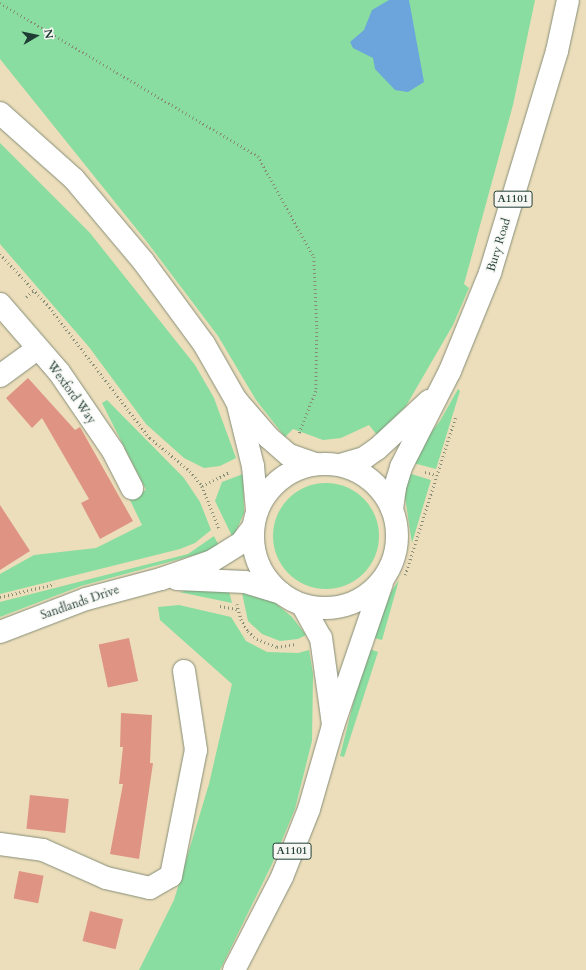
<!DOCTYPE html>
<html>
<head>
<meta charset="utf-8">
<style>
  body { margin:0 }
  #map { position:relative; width:586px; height:970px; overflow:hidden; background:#ecdebb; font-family:Cardo,serif }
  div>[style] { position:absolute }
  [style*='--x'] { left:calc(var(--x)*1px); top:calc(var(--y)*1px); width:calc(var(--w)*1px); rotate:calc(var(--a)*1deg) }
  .green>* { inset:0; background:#89dda0 }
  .round { border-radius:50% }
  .water>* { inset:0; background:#6ba5db }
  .building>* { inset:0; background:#de9383; transform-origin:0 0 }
  .path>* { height:2.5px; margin-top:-1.25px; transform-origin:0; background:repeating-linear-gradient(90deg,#868e78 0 1px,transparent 0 4px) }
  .roads { filter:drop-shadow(0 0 1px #868e78) drop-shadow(0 0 1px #868e78) }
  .street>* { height:22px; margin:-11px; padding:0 11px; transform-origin:11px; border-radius:11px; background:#fff }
  .secondary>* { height:22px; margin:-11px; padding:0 11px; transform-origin:11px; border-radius:11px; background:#fff }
  .primary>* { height:22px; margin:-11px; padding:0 11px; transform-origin:11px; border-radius:11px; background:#fff }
  .primary>.ring { margin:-11px; padding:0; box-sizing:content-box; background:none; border:22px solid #fff; border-radius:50% }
  span { translate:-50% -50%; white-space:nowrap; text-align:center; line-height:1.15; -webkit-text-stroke:3px #f6f6f2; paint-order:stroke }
  .shield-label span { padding:1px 3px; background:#f6f6f2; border:1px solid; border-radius:3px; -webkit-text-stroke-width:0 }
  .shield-label { font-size:11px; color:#1f3d34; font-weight:700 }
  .street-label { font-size:12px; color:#1f3d34 }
  .north { position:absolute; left:16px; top:16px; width:40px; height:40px; -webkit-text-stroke:3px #f6f6f2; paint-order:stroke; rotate:81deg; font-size:11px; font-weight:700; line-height:16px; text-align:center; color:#1f3d34 }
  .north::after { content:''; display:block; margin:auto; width:14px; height:18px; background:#1f3d34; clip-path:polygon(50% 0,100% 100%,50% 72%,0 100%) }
</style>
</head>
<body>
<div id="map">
  <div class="green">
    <div style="clip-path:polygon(0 0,535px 0,513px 105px,464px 284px,469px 288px,453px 325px,406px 406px,377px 435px,369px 425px,341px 438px,323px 440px,293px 429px,285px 437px,256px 400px,218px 336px,147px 242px,0 59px)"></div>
    <div style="clip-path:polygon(0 143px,90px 233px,195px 365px,214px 398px,236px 458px,220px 466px,204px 468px,184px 458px,146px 424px,89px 347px,0 244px)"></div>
    <div style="clip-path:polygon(458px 389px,460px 391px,436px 469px,413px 463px,417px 450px,440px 421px)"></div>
    <div style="clip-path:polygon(107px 400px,184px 478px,200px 502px,211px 530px,195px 543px,180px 549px,0 594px,0 574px,34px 555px,96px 548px,142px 525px,129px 498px,146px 490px,102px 403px)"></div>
    <div style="clip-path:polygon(408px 473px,431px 480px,412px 543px,405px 497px)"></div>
    <div style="clip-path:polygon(243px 474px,244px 513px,233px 538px,215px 501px,222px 482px)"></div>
    <div class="round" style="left:273px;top:483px;width:106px;height:106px"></div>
    <div style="clip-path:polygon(214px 536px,220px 548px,81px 586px,0 617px,0 602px,188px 554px)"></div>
    <div style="clip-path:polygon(399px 580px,382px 640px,370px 637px,391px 592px)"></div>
    <div style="clip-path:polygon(196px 589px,229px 591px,232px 603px,179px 592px)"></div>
    <div style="clip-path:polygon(242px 593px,274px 602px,292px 617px,306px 635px,298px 639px,280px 641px,262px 634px,248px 621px)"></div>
    <div style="clip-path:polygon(179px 605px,231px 617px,246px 641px,267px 652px,298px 653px,309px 650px,313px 674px,312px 741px,295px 809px,272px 864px,220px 970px,139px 970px,174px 900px,209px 784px,232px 684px,160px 620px,158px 607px)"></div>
    <div style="clip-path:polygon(367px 648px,378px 652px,344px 757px,340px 756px)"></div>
  </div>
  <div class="water">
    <div style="clip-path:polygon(389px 0,409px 0,424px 82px,408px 92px,395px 90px,375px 69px,373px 58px,353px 48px,350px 42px,364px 30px,372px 10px)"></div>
  </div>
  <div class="building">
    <div style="clip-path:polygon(28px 378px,75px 430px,80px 427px,133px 521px,100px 539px,81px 503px,89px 499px,42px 418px,32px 428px,6px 398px)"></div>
    <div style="clip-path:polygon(0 505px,30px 551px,0 570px)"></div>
    <div style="left:129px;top:638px;width:44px;height:31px;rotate:78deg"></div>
    <div style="clip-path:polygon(121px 713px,152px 715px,150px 763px,153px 763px,139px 859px,110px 854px,123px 784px,119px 784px,123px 747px,120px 747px)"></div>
    <div style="left:30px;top:795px;width:39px;height:34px;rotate:6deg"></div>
    <div style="left:19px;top:871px;width:25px;height:28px;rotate:11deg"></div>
    <div style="left:90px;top:911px;width:34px;height:31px;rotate:14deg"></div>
  </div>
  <div class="path">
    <div style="--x:0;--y:3;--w:300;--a:30.7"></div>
    <div style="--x:258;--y:156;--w:115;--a:61"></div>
    <div style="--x:314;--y:257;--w:71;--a:87.6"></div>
    <div style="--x:317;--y:328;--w:63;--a:90.9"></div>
    <div style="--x:316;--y:391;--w:46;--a:111.6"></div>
    <div style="--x:0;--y:254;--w:69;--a:46.8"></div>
    <div style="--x:47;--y:304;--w:169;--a:52.5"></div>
    <div style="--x:150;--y:438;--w:52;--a:39.5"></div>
    <div style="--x:190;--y:471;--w:19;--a:51"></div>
    <div style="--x:202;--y:486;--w:45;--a:68"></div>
    <div style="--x:26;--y:297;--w:11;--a:-41"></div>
    <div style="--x:425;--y:472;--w:11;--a:15"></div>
    <div style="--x:202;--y:486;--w:31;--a:-27"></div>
    <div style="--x:405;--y:575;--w:165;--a:-72.3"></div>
    <div style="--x:0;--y:597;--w:56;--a:-13.5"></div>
    <div style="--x:237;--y:604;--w:16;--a:75"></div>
    <div style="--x:241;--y:619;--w:14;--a:60"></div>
    <div style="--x:248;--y:631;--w:12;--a:42"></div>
    <div style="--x:257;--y:639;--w:22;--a:22"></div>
    <div style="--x:277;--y:647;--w:20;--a:-9"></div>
    <div style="--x:220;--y:606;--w:17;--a:10"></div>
  </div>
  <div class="roads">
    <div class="street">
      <div style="--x:0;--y:304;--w:90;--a:49.1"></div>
      <div style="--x:59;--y:372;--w:96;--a:55.6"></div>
      <div style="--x:113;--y:451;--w:42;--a:62.8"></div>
      <div style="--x:0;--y:376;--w:46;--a:-36.1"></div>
      <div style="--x:177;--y:579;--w:68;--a:2.5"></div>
      <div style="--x:245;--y:582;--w:37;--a:17"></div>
      <div style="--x:0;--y:632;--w:92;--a:-21"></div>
      <div style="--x:86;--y:599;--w:78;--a:-14.9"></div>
      <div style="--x:161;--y:579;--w:54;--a:-19.4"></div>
      <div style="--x:212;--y:561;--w:34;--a:-32"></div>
      <div style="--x:241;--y:543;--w:20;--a:-53"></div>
      <div style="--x:0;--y:844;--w:43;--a:7.9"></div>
      <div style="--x:43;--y:850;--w:69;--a:24"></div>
      <div style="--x:106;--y:878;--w:45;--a:12.8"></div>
      <div style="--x:150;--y:888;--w:24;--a:-30"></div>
      <div style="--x:171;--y:876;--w:128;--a:-78.8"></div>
      <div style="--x:196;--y:750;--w:80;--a:-98.6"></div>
    </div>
    <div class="secondary">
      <div style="--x:0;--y:113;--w:99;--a:41.7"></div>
      <div style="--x:74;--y:179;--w:107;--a:49.9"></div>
      <div style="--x:143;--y:261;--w:103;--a:53.7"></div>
      <div style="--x:204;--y:344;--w:64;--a:60.3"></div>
      <div style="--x:236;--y:400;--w:49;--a:49.1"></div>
      <div style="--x:268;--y:437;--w:28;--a:41"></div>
      <div style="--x:289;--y:455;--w:28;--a:19"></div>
      <div style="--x:237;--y:401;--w:67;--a:76.2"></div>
      <div style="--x:253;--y:466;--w:45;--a:84.9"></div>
    </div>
    <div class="primary">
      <div class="ring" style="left:253px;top:464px;width:122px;height:122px"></div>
      <div style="--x:340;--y:465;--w:25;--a:-16"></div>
      <div style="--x:364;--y:458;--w:16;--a:-35"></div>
      <div style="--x:377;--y:449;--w:71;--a:-42.7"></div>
      <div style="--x:392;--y:509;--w:22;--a:-82"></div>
      <div style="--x:395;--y:487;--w:21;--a:-73"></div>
      <div style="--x:401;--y:467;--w:108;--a:-63"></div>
      <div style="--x:450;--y:371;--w:106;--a:-67.8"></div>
      <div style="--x:490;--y:273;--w:232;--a:-73.2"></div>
      <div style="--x:557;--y:51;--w:52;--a:-77.8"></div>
      <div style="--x:303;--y:606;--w:37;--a:61"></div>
      <div style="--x:321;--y:638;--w:87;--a:82.1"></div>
      <div style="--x:234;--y:970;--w:105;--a:-62.7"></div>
      <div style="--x:282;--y:877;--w:73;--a:-68.3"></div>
      <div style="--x:309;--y:809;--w:86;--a:-73.9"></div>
      <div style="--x:333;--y:726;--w:151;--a:-71.1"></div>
    </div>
  </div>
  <div class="shield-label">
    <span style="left:513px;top:199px">A1101</span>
    <span style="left:292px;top:851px">A1101</span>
  </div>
  <div class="street-label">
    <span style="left:499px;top:245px;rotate:-73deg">Bury Road</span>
    <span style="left:71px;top:393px;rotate:54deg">Wexford Way</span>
    <span style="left:80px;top:603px;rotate:-19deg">Sandlands Drive</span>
  </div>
  <div class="north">N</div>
</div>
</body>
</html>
